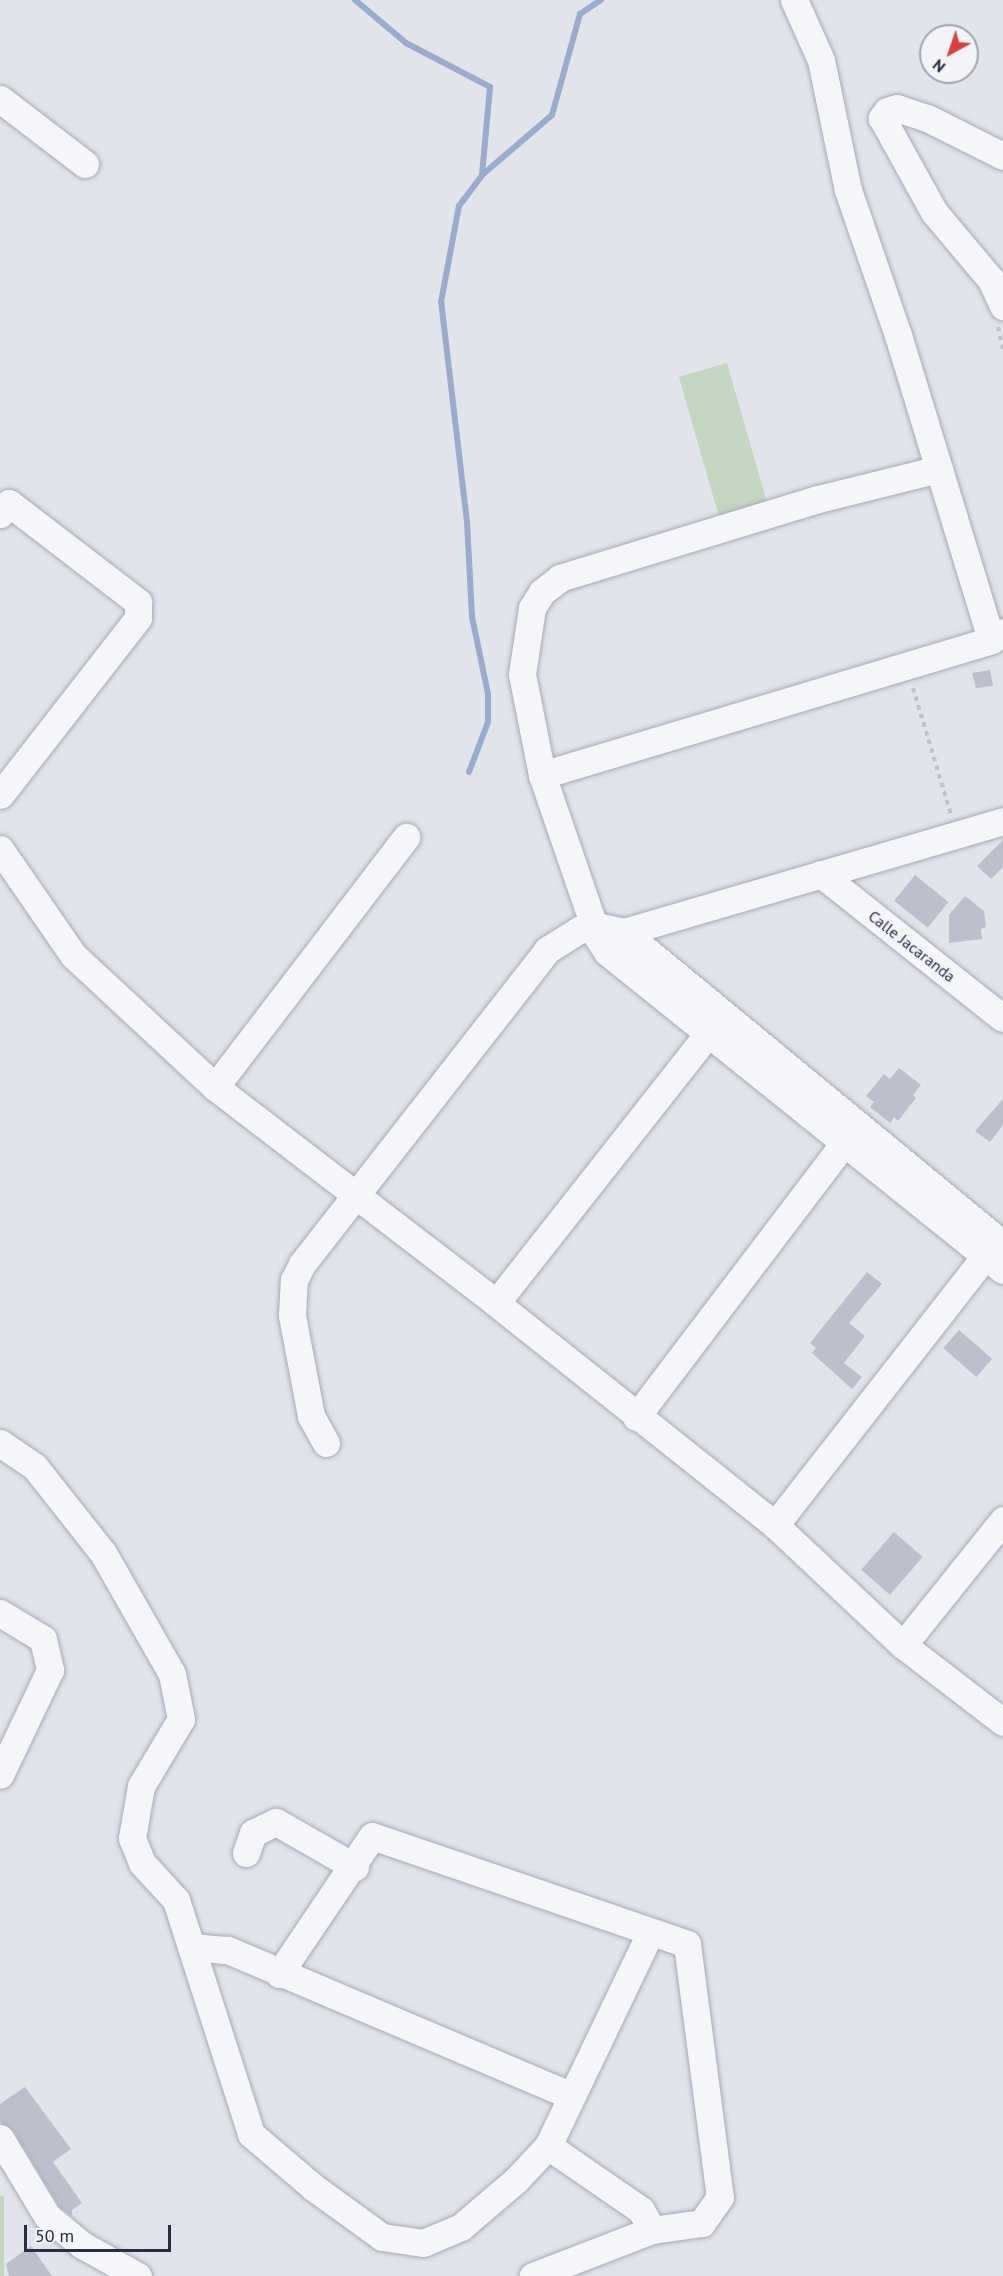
<!DOCTYPE html>
<html>
<head>
<meta charset="utf-8">
<style>
  body { margin:0 }
  #map { position:relative; width:1003px; height:2276px; overflow:hidden; background:#e2e4eb; font-family:"PT Sans",sans-serif }
  div>[style] { position:absolute }
  [style*='--x'] { left:calc(var(--x)*1px); top:calc(var(--y)*1px); width:calc(var(--w)*1px); rotate:calc(var(--a)*1deg) }
  .green>* { inset:0; background:#c4d6c2; transform-origin:0 0 }
  .stream>* { height:6px; margin:-3px; padding:0 3px; transform-origin:3px; border-radius:3px; background:#9babce }
  .building>* { inset:0; background:#bcbfcc; transform-origin:0 0 }
  .path>* { height:4px; margin-top:-2px; transform-origin:0; background:repeating-linear-gradient(90deg,#c0c2ca 0 4.5px,transparent 0 9px) }
  .roads { filter:drop-shadow(0 0 2px #a7aab6) drop-shadow(0 0 2px #a7aab6) }
  .minor>* { height:27px; margin:-13.5px; padding:0 13.5px; transform-origin:13.5px; border-radius:13.5px; background:#f5f6f9 }
  span { translate:-50% -50%; white-space:nowrap; text-align:center; line-height:1.15; -webkit-text-stroke:5px #f2f4f8; paint-order:stroke }
  .street-label { font-size:16px; color:#292e45 }
  .north { position:absolute; left:919px; top:24px; width:60px; height:60px; box-sizing:border-box; background:#f2f4f8; border:2px solid #a2a5b0; border-radius:50%; rotate:220deg; font-size:16px; font-weight:700; line-height:24px; text-align:center; color:#292e45 }
  .north::after { content:''; display:block; margin:auto; width:21px; height:27px; background:#d9413f; clip-path:polygon(50% 0,100% 100%,50% 72%,0 100%) }
  .scale { position:absolute; left:24px; top:2225px; width:147px; height:27px; box-sizing:border-box; border:3px solid #292e45; border-top:0; padding-left:8px; font-size:18px; line-height:21px; white-space:nowrap; color:#292e45; -webkit-text-stroke:4px #f2f4f8; paint-order:stroke }
</style>
</head>
<body>
<div id="map">
  <div class="green">
    <div style="left:727px;top:363px;width:144px;height:50px;rotate:74deg"></div>
    <div style="left:4px;top:2196px;width:80px;height:4px;rotate:90deg"></div>
  </div>
  <div class="stream">
    <div style="--x:355;--y:0;--w:67;--a:40.1"></div>
    <div style="--x:406;--y:43;--w:95;--a:27.6"></div>
    <div style="--x:490;--y:87;--w:88;--a:95.2"></div>
    <div style="--x:469;--y:772;--w:53;--a:-69.2"></div>
    <div style="--x:488;--y:722;--w:28;--a:-90"></div>
    <div style="--x:488;--y:694;--w:79;--a:-101.7"></div>
    <div style="--x:472;--y:617;--w:95;--a:-93"></div>
    <div style="--x:467;--y:522;--w:222;--a:-96.7"></div>
    <div style="--x:441;--y:302;--w:98;--a:-79.4"></div>
    <div style="--x:459;--y:206;--w:39;--a:-53"></div>
    <div style="--x:482;--y:175;--w:92;--a:-40.6"></div>
    <div style="--x:552;--y:115;--w:105;--a:-74.5"></div>
    <div style="--x:580;--y:14;--w:25;--a:-34"></div>
  </div>
  <div class="building">
    <div style="clip-path:polygon(990px 670px,993px 686px,976px 688px,972px 673px)"></div>
    <div style="clip-path:polygon(1003px 840px,1003px 867px,991px 879px,977px 866px)"></div>
    <div style="left:915px;top:875px;width:43px;height:33px;rotate:39deg"></div>
    <div style="clip-path:polygon(965px 896px,984px 911px,986px 927px,981px 929px,982px 939px,949px 943px,949px 915px)"></div>
    <div style="clip-path:polygon(899px 1068px,921px 1085px,913px 1095px,916px 1098px,898px 1121px,894px 1117px,890px 1123px,870px 1107px,874px 1102px,866px 1096px,884px 1074px,890px 1079px)"></div>
    <div style="clip-path:polygon(1003px 1099px,1003px 1125px,990px 1142px,975px 1131px)"></div>
    <div style="clip-path:polygon(867px 1272px,882px 1284px,849px 1323px,865px 1336px,844px 1363px,862px 1377px,852px 1389px,812px 1353px,816px 1348px,810px 1343px)"></div>
    <div style="left:959px;top:1330px;width:44px;height:24px;rotate:41deg"></div>
    <div style="left:894px;top:1532px;width:38px;height:50px;rotate:41deg"></div>
    <div style="clip-path:polygon(25px 2087px,71px 2149px,53px 2162px,82px 2203px,72px 2210px,72px 2216px,59px 2206px,13px 2130px,0 2122px,0 2104px)"></div>
    <div style="clip-path:polygon(31px 2246px,52px 2276px,9px 2276px,6px 2264px)"></div>
  </div>
  <div class="path">
    <div style="--x:998;--y:327;--w:24;--a:78"></div>
    <div style="--x:913;--y:688;--w:133;--a:73.3"></div>
  </div>
  <div class="roads">
    <div class="minor">
      <div style="--x:794;--y:0;--w:66;--a:65.8"></div>
      <div style="--x:821;--y:60;--w:133;--a:78.3"></div>
      <div style="--x:848;--y:190;--w:153;--a:71"></div>
      <div style="--x:898;--y:335;--w:319;--a:73"></div>
      <div style="--x:0;--y:99;--w:107;--a:37.4"></div>
      <div style="--x:1003;--y:156;--w:85;--a:-153.4"></div>
      <div style="--x:927;--y:118;--w:32;--a:-162"></div>
      <div style="--x:897;--y:108;--w:10;--a:163"></div>
      <div style="--x:887;--y:111;--w:9;--a:126"></div>
      <div style="--x:882;--y:118;--w:107;--a:61"></div>
      <div style="--x:934;--y:212;--w:89;--a:50"></div>
      <div style="--x:991;--y:280;--w:29;--a:65"></div>
      <div style="--x:939;--y:469;--w:125;--a:166.1"></div>
      <div style="--x:818;--y:499;--w:270;--a:163"></div>
      <div style="--x:560;--y:578;--w:23;--a:142"></div>
      <div style="--x:542;--y:592;--w:19;--a:122"></div>
      <div style="--x:532;--y:608;--w:67;--a:98.6"></div>
      <div style="--x:522;--y:674;--w:103;--a:78.8"></div>
      <div style="--x:542;--y:775;--w:172;--a:71"></div>
      <div style="--x:598;--y:938;--w:17;--a:57"></div>
      <div style="--x:607;--y:952;--w:508;--a:38.77"></div>
      <div style="--x:0;--y:514;--w:14;--a:-51"></div>
      <div style="--x:9;--y:503;--w:163;--a:37.5"></div>
      <div style="--x:138;--y:602;--w:16;--a:90"></div>
      <div style="--x:138;--y:618;--w:224;--a:127.9"></div>
      <div style="--x:542;--y:775;--w:469;--a:-16.7"></div>
      <div style="--x:991;--y:640;--w:14;--a:-34"></div>
      <div style="--x:0;--y:849;--w:129;--a:55.4"></div>
      <div style="--x:73;--y:955;--w:194;--a:42.9"></div>
      <div style="--x:215;--y:1087;--w:354;--a:37.5"></div>
      <div style="--x:496;--y:1303;--w:357;--a:38.5"></div>
      <div style="--x:775;--y:1525;--w:175;--a:43.2"></div>
      <div style="--x:903;--y:1645;--w:126;--a:37.6"></div>
      <div style="--x:821;--y:874;--w:232;--a:38.4"></div>
      <div style="--x:624;--y:932;--w:395;--a:-16.3"></div>
      <div style="--x:215;--y:1087;--w:315;--a:-52.6"></div>
      <div style="--x:496;--y:1303;--w:359;--a:-51.8"></div>
      <div style="--x:636;--y:1417;--w:362;--a:-52.8"></div>
      <div style="--x:0;--y:1443;--w:42;--a:34.4"></div>
      <div style="--x:35;--y:1467;--w:110;--a:51.7"></div>
      <div style="--x:103;--y:1553;--w:139;--a:60.3"></div>
      <div style="--x:172;--y:1674;--w:46;--a:78.7"></div>
      <div style="--x:181;--y:1719;--w:78;--a:120.8"></div>
      <div style="--x:141;--y:1786;--w:53;--a:99.8"></div>
      <div style="--x:132;--y:1838;--w:27;--a:68"></div>
      <div style="--x:142;--y:1863;--w:50;--a:47.4"></div>
      <div style="--x:176;--y:1900;--w:246;--a:72.2"></div>
      <div style="--x:251;--y:2134;--w:82;--a:40.5"></div>
      <div style="--x:313;--y:2187;--w:85;--a:35.9"></div>
      <div style="--x:382;--y:2237;--w:41;--a:8.3"></div>
      <div style="--x:423;--y:2243;--w:41;--a:-22.8"></div>
      <div style="--x:461;--y:2227;--w:72;--a:-40.5"></div>
      <div style="--x:516;--y:2180;--w:47;--a:-46.7"></div>
      <div style="--x:548;--y:2146;--w:236;--a:-64.4"></div>
      <div style="--x:326;--y:1443;--w:31;--a:-119"></div>
      <div style="--x:311;--y:1416;--w:103;--a:-100.7"></div>
      <div style="--x:292;--y:1315;--w:35;--a:-87"></div>
      <div style="--x:294;--y:1280;--w:18;--a:-63"></div>
      <div style="--x:302;--y:1264;--w:398;--a:-52"></div>
      <div style="--x:547;--y:950;--w:38;--a:-32"></div>
      <div style="--x:579;--y:930;--w:17;--a:-13"></div>
      <div style="--x:596;--y:926;--w:29;--a:12"></div>
      <div style="--x:624;--y:932;--w:491;--a:39.5"></div>
      <div style="--x:775;--y:1525;--w:358;--a:-52"></div>
      <div style="--x:0;--y:1613;--w:50;--a:31.2"></div>
      <div style="--x:43;--y:1639;--w:32;--a:77"></div>
      <div style="--x:50;--y:1670;--w:116;--a:115.5"></div>
      <div style="--x:903;--y:1645;--w:160;--a:-51.3"></div>
      <div style="--x:246;--y:1853;--w:21;--a:-71"></div>
      <div style="--x:253;--y:1833;--w:25;--a:-26"></div>
      <div style="--x:276;--y:1822;--w:91;--a:29.7"></div>
      <div style="--x:191;--y:1947;--w:37;--a:5"></div>
      <div style="--x:228;--y:1950;--w:371;--a:23"></div>
      <div style="--x:279;--y:1974;--w:166;--a:-56"></div>
      <div style="--x:372;--y:1836;--w:333;--a:18.9"></div>
      <div style="--x:687;--y:1944;--w:255;--a:82.6"></div>
      <div style="--x:720;--y:2197;--w:32;--a:125"></div>
      <div style="--x:702;--y:2223;--w:50;--a:172"></div>
      <div style="--x:652;--y:2230;--w:128;--a:158.9"></div>
      <div style="--x:0;--y:2138;--w:91;--a:58.9"></div>
      <div style="--x:47;--y:2216;--w:45;--a:39.6"></div>
      <div style="--x:82;--y:2245;--w:64;--a:29"></div>
      <div style="--x:548;--y:2146;--w:113;--a:34.5"></div>
      <div style="--x:641;--y:2210;--w:23;--a:61"></div>
    </div>
  </div>
  <div class="street-label">
    <span style="left:912px;top:946px;rotate:38deg">Calle Jacaranda</span>
  </div>
  <div class="north">N</div>
  <div class="scale">50 m</div>
</div>
</body>
</html>
